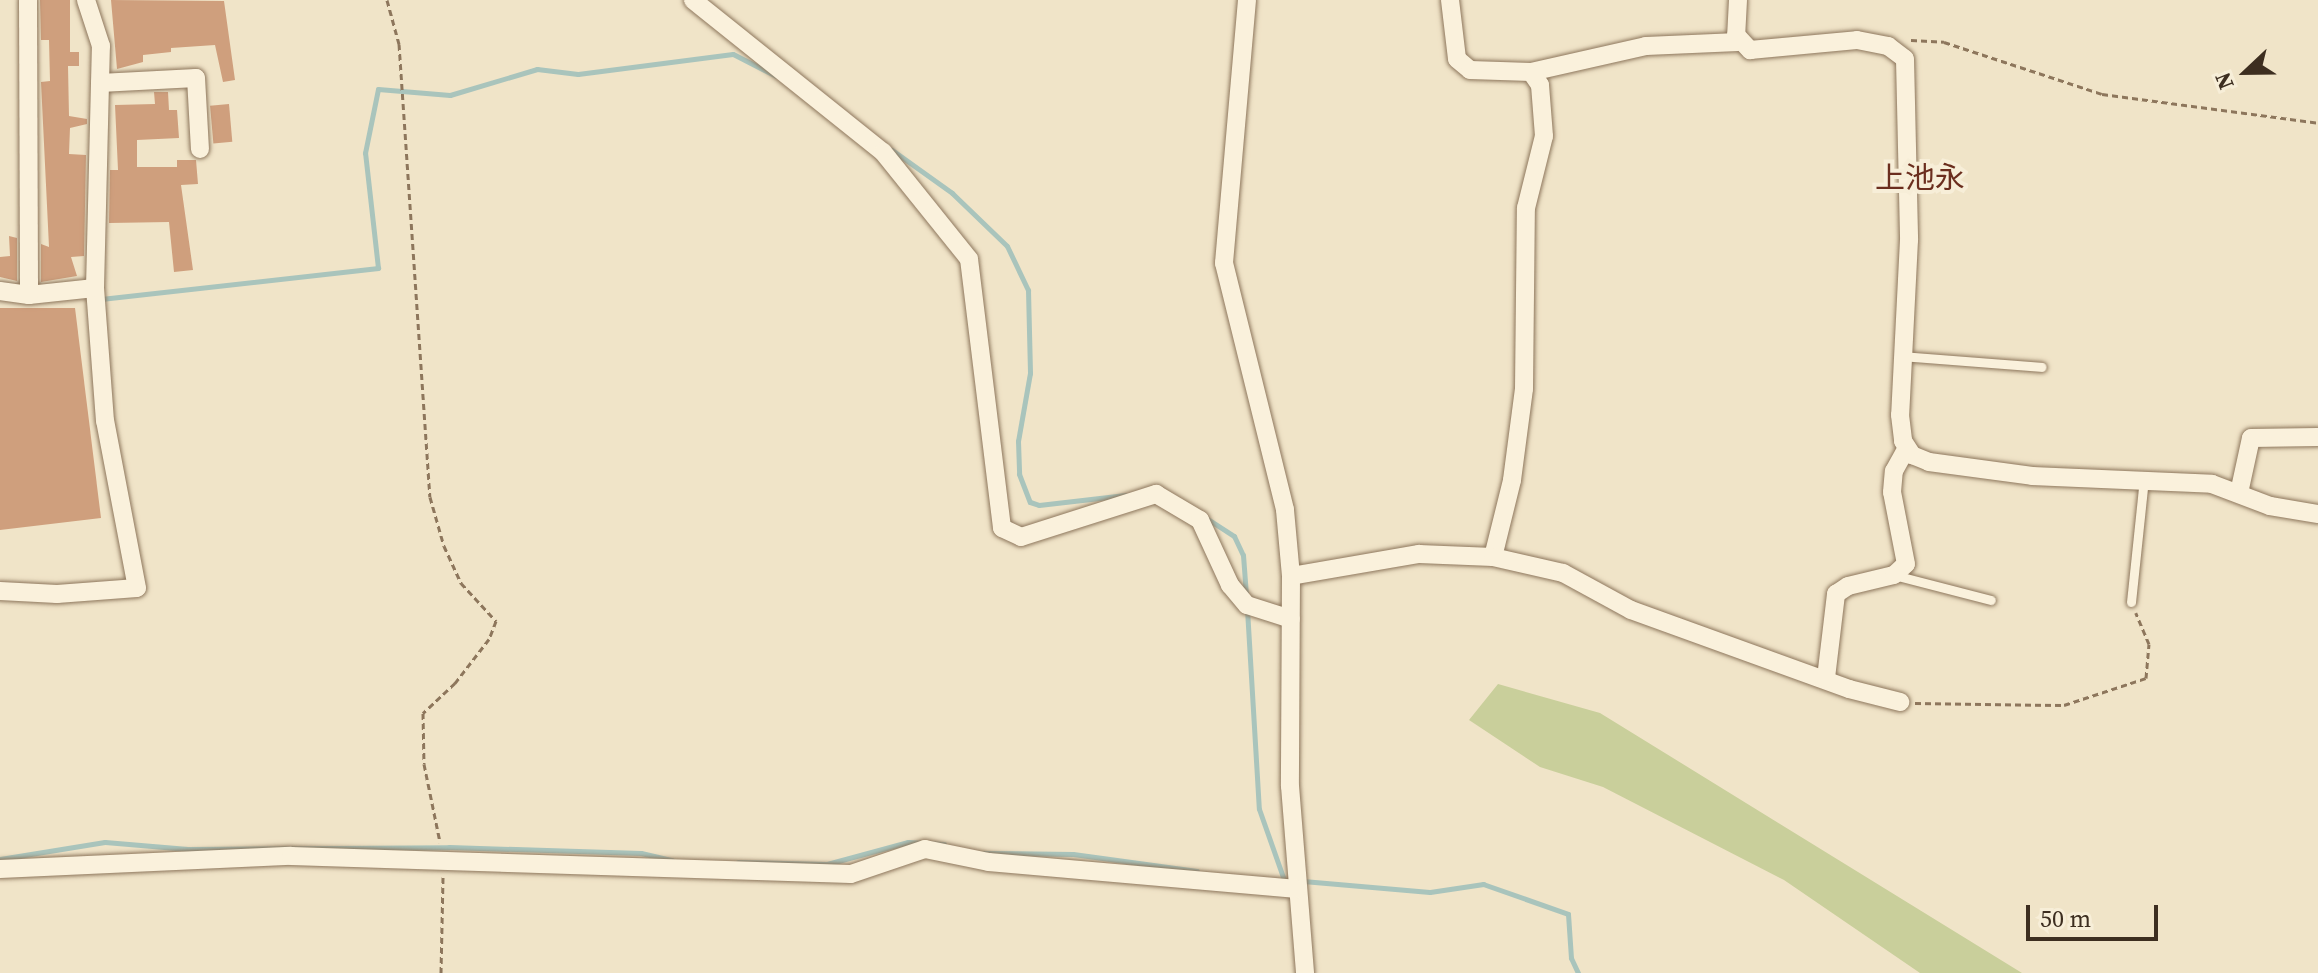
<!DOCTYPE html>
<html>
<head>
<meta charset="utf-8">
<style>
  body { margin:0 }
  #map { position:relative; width:2318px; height:973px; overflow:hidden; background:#f0e4c8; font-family:"Source Serif 4","Noto Sans JP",serif }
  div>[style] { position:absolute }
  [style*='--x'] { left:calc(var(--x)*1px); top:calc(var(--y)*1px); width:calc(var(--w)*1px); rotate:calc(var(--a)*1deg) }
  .green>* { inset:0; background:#c9cf9b }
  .stream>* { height:5px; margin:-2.5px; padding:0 2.5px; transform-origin:2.5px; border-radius:2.5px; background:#a9c4bc }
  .building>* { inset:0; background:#cf9f7d; transform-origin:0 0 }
  .path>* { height:3px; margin-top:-1.5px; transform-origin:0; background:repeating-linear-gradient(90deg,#8d765c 0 6px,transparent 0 10px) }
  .roads { filter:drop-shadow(0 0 2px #8d765c) drop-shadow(0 0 2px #8d765c) }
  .service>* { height:9px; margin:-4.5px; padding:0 4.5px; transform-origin:4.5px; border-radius:4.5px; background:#faf1dc }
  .minor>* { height:18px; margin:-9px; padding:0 9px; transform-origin:9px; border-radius:9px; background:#faf1dc }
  span { translate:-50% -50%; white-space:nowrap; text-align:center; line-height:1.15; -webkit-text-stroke:8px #f7eed8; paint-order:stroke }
  .quarter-label { font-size:30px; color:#6b2e1e }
  .north { position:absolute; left:2206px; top:32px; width:80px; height:80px; -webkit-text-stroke:6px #f7eed8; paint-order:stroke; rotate:248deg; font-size:22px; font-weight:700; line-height:32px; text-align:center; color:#3d2e20 }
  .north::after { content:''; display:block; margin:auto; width:28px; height:36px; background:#3d2e20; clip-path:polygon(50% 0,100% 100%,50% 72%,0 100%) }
  .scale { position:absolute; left:2026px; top:905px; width:132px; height:36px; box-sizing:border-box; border:4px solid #3d2e20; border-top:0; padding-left:10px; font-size:24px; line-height:28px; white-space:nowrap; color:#3d2e20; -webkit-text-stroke:6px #f7eed8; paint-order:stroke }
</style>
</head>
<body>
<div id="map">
  <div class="green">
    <div style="clip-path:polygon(1498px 684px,1600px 713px,2022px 973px,1920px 973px,1784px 880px,1603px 787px,1540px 767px,1469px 720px)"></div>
  </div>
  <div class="stream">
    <div style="--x:892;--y:150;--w:74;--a:35.6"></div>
    <div style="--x:952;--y:193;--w:76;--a:43.9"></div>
    <div style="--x:1007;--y:246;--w:49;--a:64.5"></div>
    <div style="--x:1028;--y:290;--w:83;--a:88.6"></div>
    <div style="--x:1030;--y:373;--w:69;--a:100"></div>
    <div style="--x:1018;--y:441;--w:33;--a:88"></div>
    <div style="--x:1019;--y:474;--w:30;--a:69"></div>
    <div style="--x:1030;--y:502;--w:9;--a:18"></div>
    <div style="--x:1039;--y:505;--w:87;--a:-6.6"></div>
    <div style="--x:101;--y:299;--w:279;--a:-6.4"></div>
    <div style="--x:378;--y:268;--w:116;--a:-96.4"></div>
    <div style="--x:365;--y:153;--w:65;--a:-78.5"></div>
    <div style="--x:378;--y:89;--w:72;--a:4.8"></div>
    <div style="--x:450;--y:95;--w:91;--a:-16.6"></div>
    <div style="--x:537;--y:69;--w:41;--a:7"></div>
    <div style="--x:578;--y:74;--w:156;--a:-7.4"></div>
    <div style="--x:733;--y:54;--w:48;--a:27.1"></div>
    <div style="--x:1203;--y:516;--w:37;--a:33"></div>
    <div style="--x:1234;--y:536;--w:21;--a:65"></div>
    <div style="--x:1243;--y:555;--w:40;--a:85.7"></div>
    <div style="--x:1247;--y:609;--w:200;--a:86.6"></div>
    <div style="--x:1259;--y:809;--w:75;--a:70.6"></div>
    <div style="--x:984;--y:853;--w:89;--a:0.6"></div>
    <div style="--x:1073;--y:854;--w:125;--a:7.8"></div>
    <div style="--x:0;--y:859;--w:106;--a:-9.2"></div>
    <div style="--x:105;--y:842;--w:83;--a:4.8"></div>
    <div style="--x:188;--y:849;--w:261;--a:-0.4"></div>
    <div style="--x:449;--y:847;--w:192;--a:1.8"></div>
    <div style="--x:641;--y:853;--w:32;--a:13"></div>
    <div style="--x:738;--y:862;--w:89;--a:1.3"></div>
    <div style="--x:827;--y:864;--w:84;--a:-15.2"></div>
    <div style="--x:908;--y:842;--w:36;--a:3"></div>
    <div style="--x:1303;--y:881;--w:127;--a:5"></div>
    <div style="--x:1430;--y:892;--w:54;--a:-8.6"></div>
    <div style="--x:1483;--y:884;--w:90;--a:19.4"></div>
    <div style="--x:1568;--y:914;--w:44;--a:86.1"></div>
    <div style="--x:1571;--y:958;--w:17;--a:65"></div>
  </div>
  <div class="building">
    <div style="clip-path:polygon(40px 0,70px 0,70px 52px,79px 52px,79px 66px,68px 66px,69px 116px,87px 119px,87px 124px,70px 128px,69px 154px,86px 155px,84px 256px,71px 257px,77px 276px,41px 282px,41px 244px,49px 247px,41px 82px,50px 81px,49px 40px,41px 40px)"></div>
    <div style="clip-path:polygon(111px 0,224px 1px,235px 80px,223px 82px,215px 45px,171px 48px,171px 52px,143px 55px,143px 62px,117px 69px)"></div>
    <div style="clip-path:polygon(154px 92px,168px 92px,169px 110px,177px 110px,179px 138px,137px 140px,137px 167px,177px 167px,177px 160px,196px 160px,198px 184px,181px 185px,193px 270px,174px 272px,169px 222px,109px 223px,110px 170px,118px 170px,115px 105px,155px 104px)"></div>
    <div style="left:229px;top:104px;width:38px;height:19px;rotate:85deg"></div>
    <div style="clip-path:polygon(9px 236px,17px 238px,17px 281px,0 277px,0 257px,10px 256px)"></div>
    <div style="clip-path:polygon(0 308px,75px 308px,101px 518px,0 530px)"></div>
  </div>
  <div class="path">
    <div style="--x:387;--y:0;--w:46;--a:74.7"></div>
    <div style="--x:399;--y:44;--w:454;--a:86.1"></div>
    <div style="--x:430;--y:497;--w:51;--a:74.1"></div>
    <div style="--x:444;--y:546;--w:41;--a:65.3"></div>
    <div style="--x:461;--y:583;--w:52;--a:47.4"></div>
    <div style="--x:496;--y:621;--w:19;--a:111"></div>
    <div style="--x:489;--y:639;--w:56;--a:127.7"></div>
    <div style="--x:455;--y:683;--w:44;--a:136.8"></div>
    <div style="--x:423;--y:713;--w:51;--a:88.9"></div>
    <div style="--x:424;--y:764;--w:80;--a:78.4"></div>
    <div style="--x:1911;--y:40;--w:33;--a:3"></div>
    <div style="--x:1944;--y:42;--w:166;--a:18.2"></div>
    <div style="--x:2102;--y:94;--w:218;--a:7.6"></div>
    <div style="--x:1915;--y:703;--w:149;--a:0.8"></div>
    <div style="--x:2064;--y:705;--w:86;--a:-18.2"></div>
    <div style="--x:2146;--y:678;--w:34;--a:-85"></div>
    <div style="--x:2149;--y:644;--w:34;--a:-113"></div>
    <div style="--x:441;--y:973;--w:96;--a:-88.8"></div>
  </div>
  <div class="roads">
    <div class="service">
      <div style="--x:1902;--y:356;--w:140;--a:4.5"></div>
      <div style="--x:1894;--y:575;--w:100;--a:14.5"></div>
      <div style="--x:2131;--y:602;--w:124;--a:-84"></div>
    </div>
    <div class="minor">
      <div style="--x:28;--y:0;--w:295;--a:89.8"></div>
      <div style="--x:29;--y:295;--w:66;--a:-6.1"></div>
      <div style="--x:693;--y:0;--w:243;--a:38.7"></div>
      <div style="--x:883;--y:152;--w:137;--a:51.2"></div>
      <div style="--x:969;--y:259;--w:271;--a:83"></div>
      <div style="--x:1002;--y:528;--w:21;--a:25"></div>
      <div style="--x:1021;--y:537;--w:142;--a:-17.7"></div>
      <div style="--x:1156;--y:494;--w:51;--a:30.6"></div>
      <div style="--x:1200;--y:520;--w:72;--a:65.2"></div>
      <div style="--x:1230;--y:585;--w:26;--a:50"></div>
      <div style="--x:1247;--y:605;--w:46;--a:17.7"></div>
      <div style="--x:1247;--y:0;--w:264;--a:95"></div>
      <div style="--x:1224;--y:263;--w:254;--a:76.1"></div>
      <div style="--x:1285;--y:510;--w:66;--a:84.8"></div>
      <div style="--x:1291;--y:576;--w:210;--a:90.3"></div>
      <div style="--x:1290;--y:786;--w:188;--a:85.4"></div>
      <div style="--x:1450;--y:0;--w:59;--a:83.2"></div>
      <div style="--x:1457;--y:59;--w:17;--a:40"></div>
      <div style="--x:1470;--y:70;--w:61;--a:1.9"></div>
      <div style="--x:1531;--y:72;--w:118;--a:-12.7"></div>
      <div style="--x:1646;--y:46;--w:92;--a:-2.5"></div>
      <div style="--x:1738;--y:0;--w:35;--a:93"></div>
      <div style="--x:1736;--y:35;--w:21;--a:47"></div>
      <div style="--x:1750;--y:50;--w:107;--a:-5.3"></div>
      <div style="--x:1857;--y:40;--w:32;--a:11"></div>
      <div style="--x:1888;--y:46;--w:21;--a:37"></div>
      <div style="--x:1905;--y:59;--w:181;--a:88.7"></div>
      <div style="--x:1909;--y:240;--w:175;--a:92.9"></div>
      <div style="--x:1900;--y:415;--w:26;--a:83"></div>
      <div style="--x:1903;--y:441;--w:17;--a:57"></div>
      <div style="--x:1912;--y:455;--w:18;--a:22"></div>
      <div style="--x:1929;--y:462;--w:104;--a:7.7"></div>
      <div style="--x:2032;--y:476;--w:180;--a:2.5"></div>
      <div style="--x:2212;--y:484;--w:62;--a:20.8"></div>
      <div style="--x:2270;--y:506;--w:49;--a:9.5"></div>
      <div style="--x:100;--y:83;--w:96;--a:-3"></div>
      <div style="--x:196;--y:78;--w:71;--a:86.8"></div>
      <div style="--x:0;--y:291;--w:29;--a:8"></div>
      <div style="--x:2239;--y:493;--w:56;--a:-77.7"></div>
      <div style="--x:2251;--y:438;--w:67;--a:-0.9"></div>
      <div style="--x:1493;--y:557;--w:79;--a:-76.1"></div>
      <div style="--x:1512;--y:480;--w:92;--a:-82.5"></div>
      <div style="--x:1524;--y:389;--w:181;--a:-89.4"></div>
      <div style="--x:1526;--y:208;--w:74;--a:-76"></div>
      <div style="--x:1544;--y:136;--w:51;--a:-94.5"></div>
      <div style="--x:1540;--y:85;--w:16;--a:-125"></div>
      <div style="--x:1291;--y:576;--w:130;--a:-9.8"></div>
      <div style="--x:1419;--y:554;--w:74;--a:2.3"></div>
      <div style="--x:1493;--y:557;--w:72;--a:12.9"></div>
      <div style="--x:1563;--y:573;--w:77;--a:28.6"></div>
      <div style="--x:1631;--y:610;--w:232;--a:19.9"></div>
      <div style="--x:1849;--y:689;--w:53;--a:14.3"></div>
      <div style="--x:0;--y:591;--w:57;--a:3"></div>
      <div style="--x:57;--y:594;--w:80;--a:-4.3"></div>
      <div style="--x:137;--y:588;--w:170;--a:-100.8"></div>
      <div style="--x:105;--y:421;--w:133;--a:-94.3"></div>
      <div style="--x:95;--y:288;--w:242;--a:-88.6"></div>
      <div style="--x:101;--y:46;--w:48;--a:-108.1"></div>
      <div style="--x:1826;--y:678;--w:85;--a:-83.2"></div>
      <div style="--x:1836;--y:594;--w:14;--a:-34"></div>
      <div style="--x:1848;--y:586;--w:47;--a:-13.4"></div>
      <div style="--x:1894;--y:575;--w:16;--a:-43"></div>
      <div style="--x:1906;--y:564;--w:73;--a:-101"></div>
      <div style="--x:1892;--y:492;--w:21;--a:-85"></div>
      <div style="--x:1894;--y:471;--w:26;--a:-61"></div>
      <div style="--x:0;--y:869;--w:291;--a:-2.6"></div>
      <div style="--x:291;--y:856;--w:560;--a:1.84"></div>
      <div style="--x:851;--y:874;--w:78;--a:-18.7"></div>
      <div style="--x:925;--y:849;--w:65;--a:11.5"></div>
      <div style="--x:989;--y:862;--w:309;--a:5"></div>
    </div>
  </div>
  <div class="quarter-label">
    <span style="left:1920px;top:178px">上池永</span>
  </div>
  <div class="north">N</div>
  <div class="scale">50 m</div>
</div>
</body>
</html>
